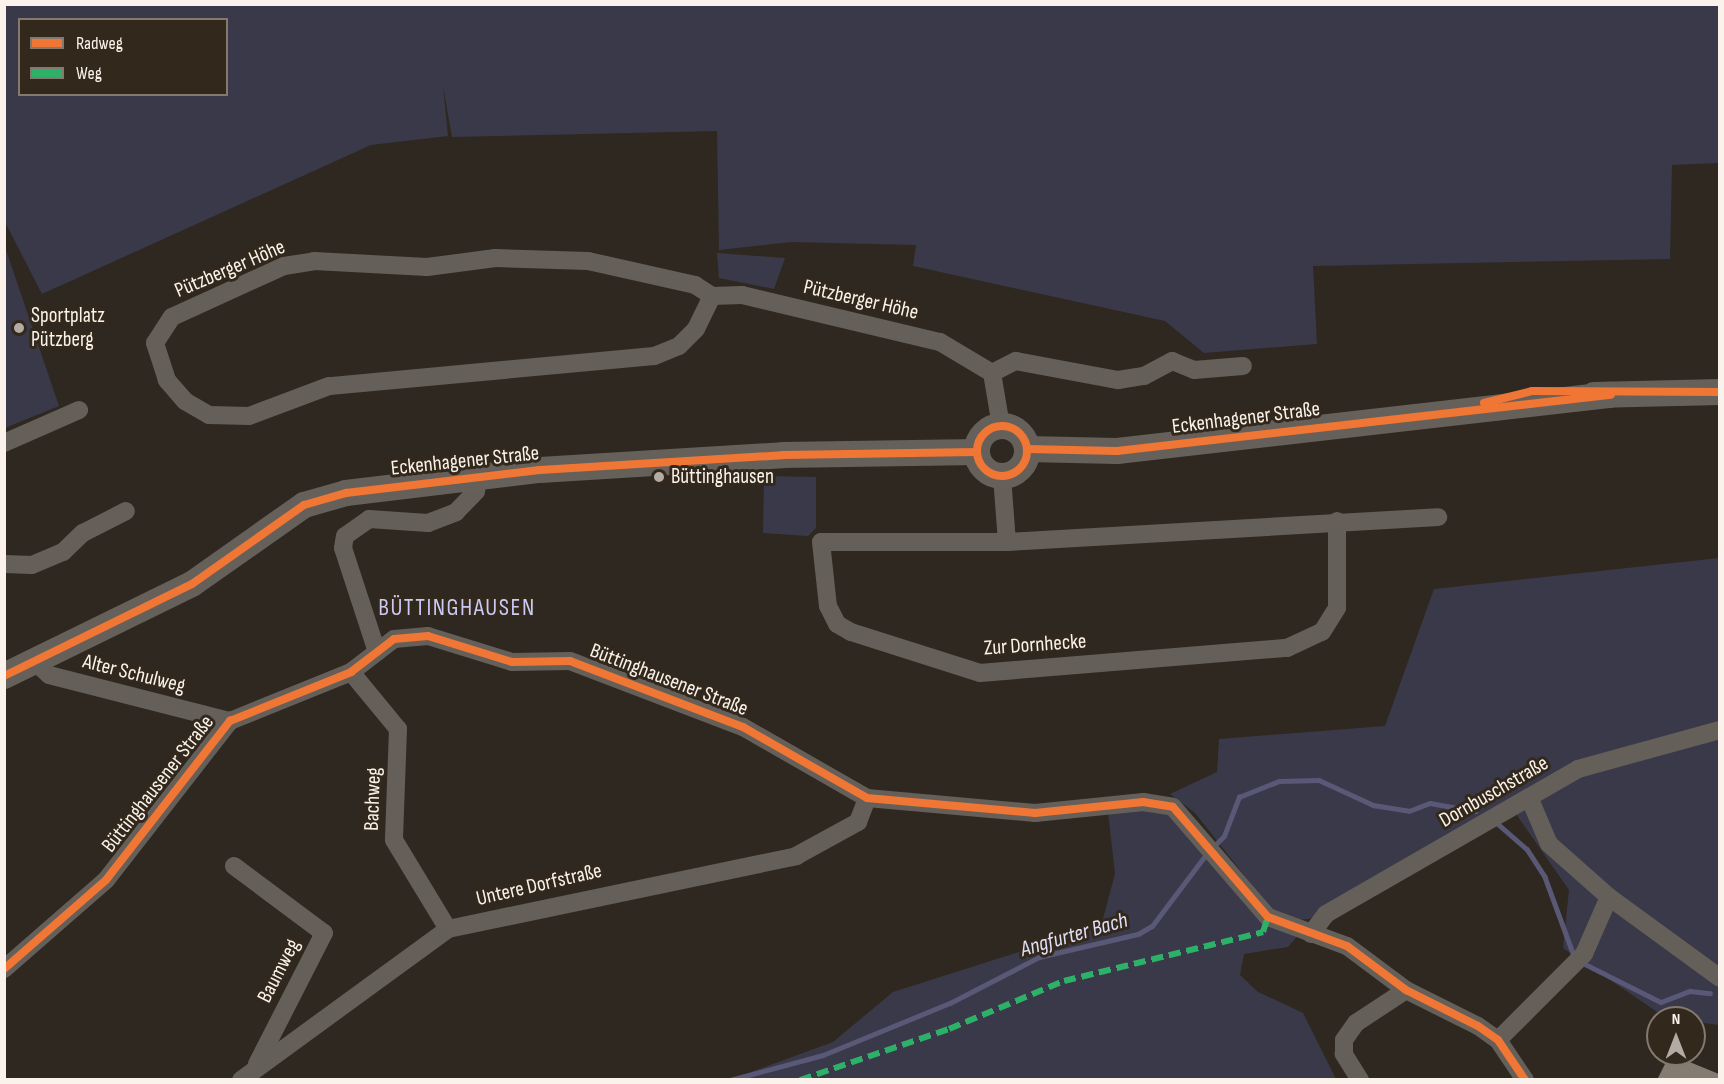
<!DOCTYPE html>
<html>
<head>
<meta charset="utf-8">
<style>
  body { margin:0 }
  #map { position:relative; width:1724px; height:1084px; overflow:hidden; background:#2e2821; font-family:"Sofia Sans Condensed",sans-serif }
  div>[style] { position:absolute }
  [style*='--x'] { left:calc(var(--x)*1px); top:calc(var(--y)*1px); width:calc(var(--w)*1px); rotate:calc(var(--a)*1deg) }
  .green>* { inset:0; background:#3a3949 }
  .stream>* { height:4.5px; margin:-2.25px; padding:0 2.25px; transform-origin:2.25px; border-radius:2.25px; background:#5a5877 }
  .building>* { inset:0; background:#847b71 }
  .street>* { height:18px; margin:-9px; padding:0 9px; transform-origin:9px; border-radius:9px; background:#645f59 }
  .secondary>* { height:26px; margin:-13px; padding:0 13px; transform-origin:13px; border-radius:13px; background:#66605a }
  .secondary>.ring { margin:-13px; padding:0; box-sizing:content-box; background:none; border:26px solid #66605a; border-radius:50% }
  .quiet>* { height:6px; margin-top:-3px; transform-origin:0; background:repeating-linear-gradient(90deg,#2db169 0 12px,transparent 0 18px) }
  .cycleway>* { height:8px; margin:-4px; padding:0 4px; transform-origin:4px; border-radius:4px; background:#f07635 }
  .cycleway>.ring { margin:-4px; padding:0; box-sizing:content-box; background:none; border:8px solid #f07635; border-radius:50% }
  .dots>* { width:16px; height:16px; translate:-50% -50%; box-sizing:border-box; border:3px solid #33281c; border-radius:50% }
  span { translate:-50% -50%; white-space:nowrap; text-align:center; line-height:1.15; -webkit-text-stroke:6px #33281c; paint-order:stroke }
  .street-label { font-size:21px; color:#fbf3eb }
  .poi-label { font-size:21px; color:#fbf3eb }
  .left { translate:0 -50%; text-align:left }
  .water-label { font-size:22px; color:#e0e0f9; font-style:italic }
  .quarter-label { font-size:24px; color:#cacaf5; letter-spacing:1.5px }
  .frame { position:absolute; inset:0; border:6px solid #fbf3eb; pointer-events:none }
  .legend { position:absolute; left:18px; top:18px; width:210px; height:78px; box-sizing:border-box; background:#33281c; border:2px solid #83796f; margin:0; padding:8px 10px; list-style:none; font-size:18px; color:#fbf3eb }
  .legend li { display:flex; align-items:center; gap:12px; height:30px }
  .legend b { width:30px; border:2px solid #83796f }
  .north { position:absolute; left:1646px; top:1006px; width:60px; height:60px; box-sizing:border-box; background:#33281c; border:2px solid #83796f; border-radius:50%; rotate:0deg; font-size:16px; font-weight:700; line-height:24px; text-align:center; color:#fbf3eb }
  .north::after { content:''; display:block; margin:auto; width:21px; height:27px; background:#b3aca4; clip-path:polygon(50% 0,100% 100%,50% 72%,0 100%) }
</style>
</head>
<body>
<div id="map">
  <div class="green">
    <div style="clip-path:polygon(evenodd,5px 4px,1719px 5px,1719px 163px,1672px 165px,1670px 259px,1313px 266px,1317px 344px,1204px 353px,1165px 321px,913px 266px,916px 245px,791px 242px,719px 250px,717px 131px,452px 137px,443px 86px,448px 136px,371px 145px,42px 294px,5px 222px,5px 4px,20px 20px,226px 20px,226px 94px,20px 94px,20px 20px)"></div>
    <div style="clip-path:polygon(4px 244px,59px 406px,5px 428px,4px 428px)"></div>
    <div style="clip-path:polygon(717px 253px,785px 258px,774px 289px,719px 278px)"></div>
    <div style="clip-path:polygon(764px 476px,816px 477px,816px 528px,808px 536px,763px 533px)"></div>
    <div style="clip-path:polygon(1719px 558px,1719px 1025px,1666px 1018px,1563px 948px,1569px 890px,1509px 804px,1309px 919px,1291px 920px,1274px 913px,1195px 813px,1170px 794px,1217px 772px,1219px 739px,1385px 726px,1434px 589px)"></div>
    <div style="clip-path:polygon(1145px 805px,1166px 811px,1299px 934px,1288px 947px,1244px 954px,1240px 975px,1258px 992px,1303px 1013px,1336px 1079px,729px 1080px,833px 1042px,893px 992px,1101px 926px,1115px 874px,1108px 812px)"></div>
  </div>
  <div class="stream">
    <div style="--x:1498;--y:824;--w:38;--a:41"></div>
    <div style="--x:1527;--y:849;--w:33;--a:57"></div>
    <div style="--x:1545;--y:877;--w:84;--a:69.8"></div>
    <div style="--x:1214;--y:846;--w:14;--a:-45"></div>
    <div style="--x:1224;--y:836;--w:42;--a:-69"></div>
    <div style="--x:1239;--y:797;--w:43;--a:-21.8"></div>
    <div style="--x:1279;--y:781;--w:40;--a:-1.4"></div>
    <div style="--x:1319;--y:780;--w:60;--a:24.8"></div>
    <div style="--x:1373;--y:805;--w:36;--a:9"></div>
    <div style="--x:1409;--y:811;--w:22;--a:-21"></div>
    <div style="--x:1430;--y:803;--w:46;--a:10.1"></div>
    <div style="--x:1583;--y:963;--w:87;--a:26.6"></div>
    <div style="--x:1661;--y:1002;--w:31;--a:-21"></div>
    <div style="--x:1690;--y:991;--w:20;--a:6"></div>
    <div style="--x:730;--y:1080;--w:96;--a:-15"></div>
    <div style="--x:823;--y:1055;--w:137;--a:-22.3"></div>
    <div style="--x:950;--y:1003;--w:100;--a:-27.3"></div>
    <div style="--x:1039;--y:957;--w:102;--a:-13.1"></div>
    <div style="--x:1138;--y:934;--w:16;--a:-30"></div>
    <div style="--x:1152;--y:926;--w:93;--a:-52.9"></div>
  </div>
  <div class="building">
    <div style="clip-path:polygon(1670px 1054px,1719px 1074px,1719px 1080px,1657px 1080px)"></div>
  </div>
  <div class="street">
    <div style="--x:712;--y:296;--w:37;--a:116"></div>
    <div style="--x:696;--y:329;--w:24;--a:135"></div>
    <div style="--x:679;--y:346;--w:27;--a:158"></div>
    <div style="--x:654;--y:356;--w:326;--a:174.7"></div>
    <div style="--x:329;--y:386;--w:85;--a:159.4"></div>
    <div style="--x:249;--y:416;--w:40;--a:-178.6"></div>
    <div style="--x:209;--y:415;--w:28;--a:-150"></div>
    <div style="--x:185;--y:401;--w:28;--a:-131"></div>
    <div style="--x:167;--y:380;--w:39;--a:-108"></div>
    <div style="--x:155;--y:343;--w:31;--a:-57"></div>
    <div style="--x:172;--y:317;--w:123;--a:-24.5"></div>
    <div style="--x:284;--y:266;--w:30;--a:-9"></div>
    <div style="--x:314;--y:261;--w:113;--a:3"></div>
    <div style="--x:427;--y:267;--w:69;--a:-7.5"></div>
    <div style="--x:495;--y:258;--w:93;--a:1.8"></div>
    <div style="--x:588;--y:261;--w:110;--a:12.6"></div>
    <div style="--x:695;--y:285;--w:20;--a:33"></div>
    <div style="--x:712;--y:296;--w:30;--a:-2"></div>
    <div style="--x:742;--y:295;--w:204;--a:13.4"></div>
    <div style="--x:940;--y:342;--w:61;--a:30.8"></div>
    <div style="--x:1001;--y:426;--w:54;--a:-99.6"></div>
    <div style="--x:992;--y:373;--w:27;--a:-27"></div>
    <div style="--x:1016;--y:361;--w:104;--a:10.6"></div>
    <div style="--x:1118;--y:380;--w:26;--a:-9"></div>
    <div style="--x:1144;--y:376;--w:32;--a:-28"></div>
    <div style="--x:1172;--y:361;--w:24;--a:22"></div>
    <div style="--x:1194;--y:370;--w:49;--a:-4.7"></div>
    <div style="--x:4;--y:443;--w:82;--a:-23.7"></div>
    <div style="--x:1002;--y:476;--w:66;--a:85.7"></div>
    <div style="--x:1007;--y:542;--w:432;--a:-3.3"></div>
    <div style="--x:1007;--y:542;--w:186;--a:180"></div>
    <div style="--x:821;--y:542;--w:64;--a:83.8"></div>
    <div style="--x:828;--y:606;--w:20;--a:63"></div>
    <div style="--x:837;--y:624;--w:16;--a:30"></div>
    <div style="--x:851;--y:632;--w:135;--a:17.6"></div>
    <div style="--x:980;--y:673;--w:308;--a:-4.7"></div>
    <div style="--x:1287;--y:648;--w:38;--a:-25"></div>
    <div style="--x:1322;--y:632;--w:28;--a:-58"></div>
    <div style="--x:1337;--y:608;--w:87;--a:-90"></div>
    <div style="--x:4;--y:564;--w:28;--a:2"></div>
    <div style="--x:32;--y:565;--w:34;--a:-23"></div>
    <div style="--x:63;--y:552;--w:28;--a:-44"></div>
    <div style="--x:83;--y:533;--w:48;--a:-27.1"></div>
    <div style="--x:377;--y:652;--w:109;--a:-108.1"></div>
    <div style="--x:343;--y:548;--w:12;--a:-81"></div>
    <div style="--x:345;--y:536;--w:29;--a:-35"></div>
    <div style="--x:369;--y:519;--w:59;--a:3.9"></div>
    <div style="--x:428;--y:523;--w:30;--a:-21"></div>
    <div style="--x:456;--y:512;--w:29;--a:-46"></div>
    <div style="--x:476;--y:491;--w:13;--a:-81"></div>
    <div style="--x:33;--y:660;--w:22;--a:43"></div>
    <div style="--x:49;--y:675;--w:187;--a:14.3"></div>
    <div style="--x:351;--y:672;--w:74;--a:50.5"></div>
    <div style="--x:398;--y:729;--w:111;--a:92.1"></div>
    <div style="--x:394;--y:840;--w:104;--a:58.8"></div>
    <div style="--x:1529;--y:797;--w:51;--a:66.9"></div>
    <div style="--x:1549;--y:844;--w:80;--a:41.5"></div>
    <div style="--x:1609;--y:897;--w:137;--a:36.1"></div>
    <div style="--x:234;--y:866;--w:112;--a:36.7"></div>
    <div style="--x:324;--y:933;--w:147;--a:117.1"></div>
    <div style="--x:1311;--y:934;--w:25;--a:-53"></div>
    <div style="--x:1326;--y:914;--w:291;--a:-29.9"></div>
    <div style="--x:1578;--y:769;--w:147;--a:-15.4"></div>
    <div style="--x:4;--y:969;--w:135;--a:-41.1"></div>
    <div style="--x:106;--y:880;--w:202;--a:-52.1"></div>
    <div style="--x:230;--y:721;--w:131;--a:-22"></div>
    <div style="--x:351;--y:672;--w:54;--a:-37.5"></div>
    <div style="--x:394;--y:639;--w:34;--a:-5"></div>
    <div style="--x:428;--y:636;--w:88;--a:17.2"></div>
    <div style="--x:512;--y:662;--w:58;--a:-1"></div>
    <div style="--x:570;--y:661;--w:185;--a:20.9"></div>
    <div style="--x:743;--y:727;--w:143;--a:29.8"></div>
    <div style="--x:867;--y:798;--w:169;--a:5.1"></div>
    <div style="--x:1035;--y:813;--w:109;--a:-5.8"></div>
    <div style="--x:1143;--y:802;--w:30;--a:9"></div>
    <div style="--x:1173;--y:807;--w:145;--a:49.2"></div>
    <div style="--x:1268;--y:917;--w:84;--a:20.2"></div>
    <div style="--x:1347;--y:946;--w:74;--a:36.7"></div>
    <div style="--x:1406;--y:990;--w:80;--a:26.6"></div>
    <div style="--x:1478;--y:1026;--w:24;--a:35"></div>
    <div style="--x:1498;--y:1040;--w:48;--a:56"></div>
    <div style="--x:1498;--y:1040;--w:122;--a:-45"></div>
    <div style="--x:1584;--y:954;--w:62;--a:-66.3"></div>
    <div style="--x:241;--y:1080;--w:256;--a:-36.1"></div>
    <div style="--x:448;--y:929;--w:356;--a:-11.8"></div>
    <div style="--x:796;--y:856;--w:71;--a:-28.7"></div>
    <div style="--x:858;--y:822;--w:26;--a:-69"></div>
    <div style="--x:1360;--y:1080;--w:31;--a:-122"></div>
    <div style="--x:1344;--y:1054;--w:14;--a:-90"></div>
    <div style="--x:1344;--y:1040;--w:21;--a:-55"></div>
    <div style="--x:1356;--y:1023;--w:60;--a:-33.4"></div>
  </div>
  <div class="secondary">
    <div style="--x:1594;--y:395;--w:126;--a:-1.4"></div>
    <div class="ring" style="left:977px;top:426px;width:24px;height:24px"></div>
    <div style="--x:1027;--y:449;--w:90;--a:1.3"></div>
    <div style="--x:1117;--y:451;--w:497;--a:-6.5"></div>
    <div style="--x:4;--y:676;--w:209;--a:-26.1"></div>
    <div style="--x:192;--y:584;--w:137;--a:-35.2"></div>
    <div style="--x:304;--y:505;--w:44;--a:-15.9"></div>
    <div style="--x:346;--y:493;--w:195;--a:-6.8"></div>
    <div style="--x:540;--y:470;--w:243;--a:-3.5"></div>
    <div style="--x:783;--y:455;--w:194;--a:-0.9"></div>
  </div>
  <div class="quiet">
    <div style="--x:800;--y:1080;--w:157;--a:-18.9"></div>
    <div style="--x:949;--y:1029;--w:125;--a:-22.7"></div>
    <div style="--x:1064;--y:981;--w:205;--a:-13.8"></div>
    <div style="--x:1263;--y:932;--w:16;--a:-72"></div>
  </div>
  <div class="cycleway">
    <div style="--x:1484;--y:403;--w:49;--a:-14"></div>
    <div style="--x:1532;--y:391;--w:188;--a:0.3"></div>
    <div class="ring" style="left:977px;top:426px;width:42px;height:42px"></div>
    <div style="--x:1027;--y:449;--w:90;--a:1.3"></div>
    <div style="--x:1117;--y:451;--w:497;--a:-6.5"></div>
    <div style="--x:4;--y:676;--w:209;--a:-26.1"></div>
    <div style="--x:192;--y:584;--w:137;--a:-35.2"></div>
    <div style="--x:304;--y:505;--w:44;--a:-15.9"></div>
    <div style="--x:346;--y:493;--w:195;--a:-6.8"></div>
    <div style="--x:540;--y:470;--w:243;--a:-3.5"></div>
    <div style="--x:783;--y:455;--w:194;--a:-0.9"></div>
    <div style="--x:4;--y:969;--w:135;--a:-41.1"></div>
    <div style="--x:106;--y:880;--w:202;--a:-52.1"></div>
    <div style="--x:230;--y:721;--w:131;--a:-22"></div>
    <div style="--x:351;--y:672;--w:54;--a:-37.5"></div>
    <div style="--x:394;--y:639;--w:34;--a:-5"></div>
    <div style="--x:428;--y:636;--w:88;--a:17.2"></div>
    <div style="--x:512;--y:662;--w:58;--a:-1"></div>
    <div style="--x:570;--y:661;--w:185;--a:20.9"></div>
    <div style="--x:743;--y:727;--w:143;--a:29.8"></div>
    <div style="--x:867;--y:798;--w:169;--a:5.1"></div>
    <div style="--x:1035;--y:813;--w:109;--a:-5.8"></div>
    <div style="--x:1143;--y:802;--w:30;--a:9"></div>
    <div style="--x:1173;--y:807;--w:145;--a:49.2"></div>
    <div style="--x:1268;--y:917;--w:84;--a:20.2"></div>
    <div style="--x:1347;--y:946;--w:74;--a:36.7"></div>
    <div style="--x:1406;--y:990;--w:80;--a:26.6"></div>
    <div style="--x:1478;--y:1026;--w:24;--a:35"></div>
    <div style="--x:1498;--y:1040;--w:48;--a:56"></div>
  </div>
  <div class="dots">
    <div style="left:19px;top:328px;background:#b3aca4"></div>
    <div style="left:659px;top:477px;background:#b3aca4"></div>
  </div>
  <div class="street-label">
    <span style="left:230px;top:269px;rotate:-23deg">Pützberger Höhe</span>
    <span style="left:861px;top:300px;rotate:13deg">Pützberger Höhe</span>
    <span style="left:1246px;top:418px;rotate:-7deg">Eckenhagener Straße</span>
    <span style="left:465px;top:461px;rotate:-6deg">Eckenhagener Straße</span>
    <span style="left:1035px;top:645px;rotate:-4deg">Zur Dornhecke</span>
    <span style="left:134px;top:674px;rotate:14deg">Alter Schulweg</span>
    <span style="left:669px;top:680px;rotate:21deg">Büttinghausener Straße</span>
    <span style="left:158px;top:784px;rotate:-52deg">Büttinghausener Straße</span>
    <span style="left:1494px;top:792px;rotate:-30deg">Dornbuschstraße</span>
    <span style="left:373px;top:799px;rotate:-88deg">Bachweg</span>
    <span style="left:539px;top:885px;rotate:-13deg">Untere Dorfstraße</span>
    <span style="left:279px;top:971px;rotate:-63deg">Baumweg</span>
  </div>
  <div class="poi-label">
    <span class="left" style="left:31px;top:328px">Sportplatz<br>Pützberg</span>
    <span class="left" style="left:671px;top:477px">Büttinghausen</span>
  </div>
  <div class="water-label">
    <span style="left:1074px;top:935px;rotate:-16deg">Angfurter Bach</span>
  </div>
  <div class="quarter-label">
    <span style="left:457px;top:608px">BÜTTINGHAUSEN</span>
  </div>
  <div class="frame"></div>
  <ul class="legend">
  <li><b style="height:8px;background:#f07635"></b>Radweg</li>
  <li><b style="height:8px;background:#2db169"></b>Weg</li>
  </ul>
  <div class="north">N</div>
</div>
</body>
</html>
